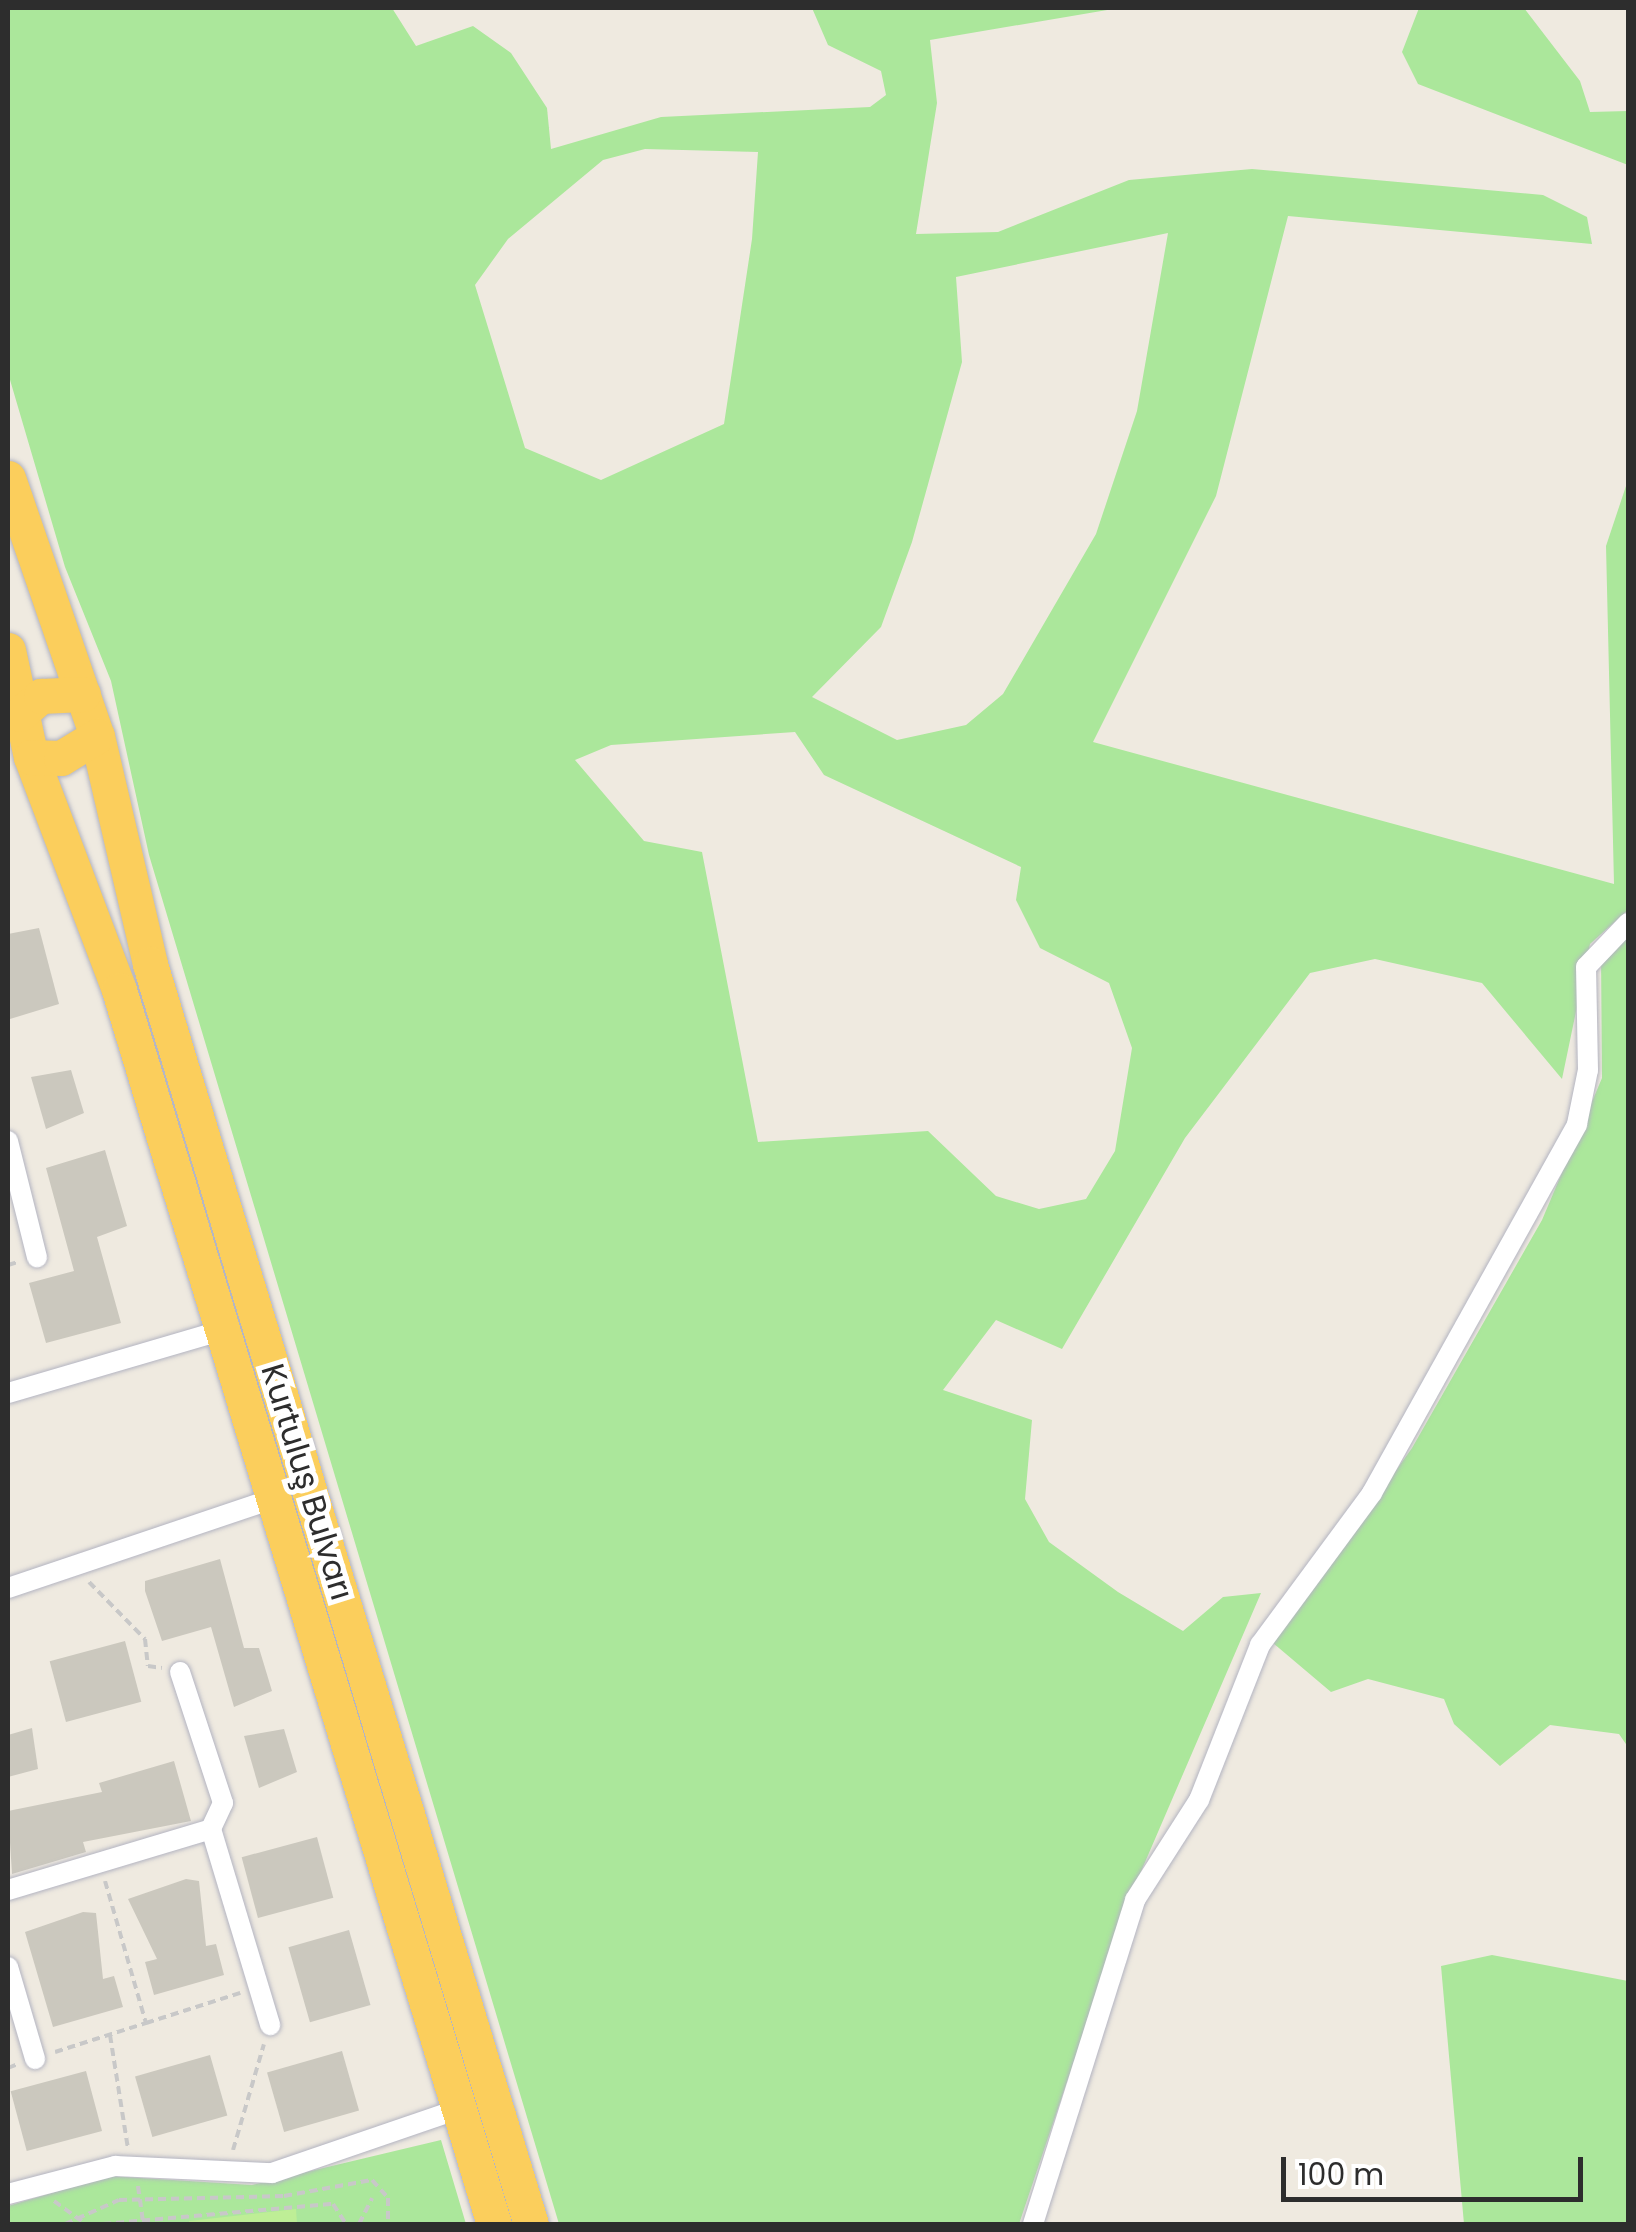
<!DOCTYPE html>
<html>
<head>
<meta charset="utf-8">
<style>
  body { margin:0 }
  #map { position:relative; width:1636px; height:2232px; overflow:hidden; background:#efeae0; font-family:Poppins,sans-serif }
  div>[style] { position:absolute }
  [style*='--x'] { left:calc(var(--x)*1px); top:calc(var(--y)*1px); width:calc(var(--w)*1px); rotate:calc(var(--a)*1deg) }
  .green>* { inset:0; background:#abe79b }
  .pitch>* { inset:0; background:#beee96 }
  .building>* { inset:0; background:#cbc8be; transform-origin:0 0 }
  .path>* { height:4px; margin-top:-2px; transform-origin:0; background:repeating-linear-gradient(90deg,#c8c8c8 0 8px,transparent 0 13px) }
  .roads { filter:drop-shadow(0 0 2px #b3b4c1) drop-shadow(0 0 2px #b3b4c1) }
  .minor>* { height:20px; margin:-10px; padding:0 10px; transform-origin:10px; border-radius:10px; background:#fff }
  .trunk>* { height:35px; margin:-17.5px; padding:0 17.5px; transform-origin:17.5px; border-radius:17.5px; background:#fbce5c }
  span { translate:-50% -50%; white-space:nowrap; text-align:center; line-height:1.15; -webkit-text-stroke:10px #fff; paint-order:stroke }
  .street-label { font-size:32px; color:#2d2d2d }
  .frame { position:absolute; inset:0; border:10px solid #2d2d2d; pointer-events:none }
  .scale { position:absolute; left:1281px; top:2157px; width:302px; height:45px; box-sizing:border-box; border:5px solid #2d2d2d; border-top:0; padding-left:12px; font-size:30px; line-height:35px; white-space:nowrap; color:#2d2d2d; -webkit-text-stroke:8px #fff; paint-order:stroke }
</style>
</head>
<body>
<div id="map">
  <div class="green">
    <div style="clip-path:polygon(evenodd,8px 8px,392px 8px,416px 46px,473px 26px,511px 53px,547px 108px,551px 149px,661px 117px,870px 107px,886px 95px,881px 71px,828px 45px,812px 8px,1119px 8px,930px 40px,937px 103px,916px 234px,998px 232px,1129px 180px,1252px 169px,1543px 195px,1587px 217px,1592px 244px,1288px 216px,1216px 496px,1093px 742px,1614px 884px,1606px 546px,1628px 480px,1628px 910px,1590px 944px,1562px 1079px,1482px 983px,1375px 959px,1310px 973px,1185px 1138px,1062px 1349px,996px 1320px,943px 1390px,1032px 1420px,1025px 1499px,1049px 1542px,1118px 1592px,1183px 1631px,1223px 1597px,1261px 1593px,1127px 1904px,1019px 2224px,559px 2224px,149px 855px,111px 681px,65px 567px,8px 373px,8px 8px,645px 149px,758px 152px,752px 239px,724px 424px,601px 480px,525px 448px,475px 285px,508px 239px,603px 160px,645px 149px,8px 8px,1168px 233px,1137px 411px,1096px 534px,1003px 694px,966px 725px,897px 740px,812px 697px,881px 627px,912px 542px,962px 362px,956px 277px,1168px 233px,8px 8px,795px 732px,824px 775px,1021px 867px,1016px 900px,1040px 948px,1109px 983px,1132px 1048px,1115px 1151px,1086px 1199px,1039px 1209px,996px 1196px,928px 1131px,758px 1142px,702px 852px,644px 841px,575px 760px,611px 745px,795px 732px)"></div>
    <div style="clip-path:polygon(1419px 8px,1524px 8px,1580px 81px,1590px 112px,1628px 111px,1628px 165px,1418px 84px,1402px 52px)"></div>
    <div style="clip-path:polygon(1628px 934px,1628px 1747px,1619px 1734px,1550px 1725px,1500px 1766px,1454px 1724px,1444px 1699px,1368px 1679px,1331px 1692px,1273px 1643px,1412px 1448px,1542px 1220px,1602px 1078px,1601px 956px)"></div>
    <div style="clip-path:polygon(1492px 1955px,1628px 1981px,1628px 2224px,1464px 2224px,1441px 1966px)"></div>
    <div style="clip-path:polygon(441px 2140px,466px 2224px,8px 2224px,8px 2206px,109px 2176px,252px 2185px)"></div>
  </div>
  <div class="pitch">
    <div style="clip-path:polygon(296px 2209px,297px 2224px,189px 2224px,189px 2221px)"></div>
  </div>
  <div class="building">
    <div style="clip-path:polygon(39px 928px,59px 1004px,10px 1019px,8px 934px)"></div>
    <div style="clip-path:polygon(71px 1070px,84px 1113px,46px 1129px,31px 1077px)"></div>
    <div style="clip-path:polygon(105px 1150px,127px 1226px,97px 1237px,121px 1323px,46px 1343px,29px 1283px,74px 1271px,46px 1168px)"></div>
    <div style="clip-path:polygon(220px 1559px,244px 1648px,259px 1648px,272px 1691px,234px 1707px,211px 1627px,162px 1641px,145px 1591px,145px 1581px)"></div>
    <div style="left:125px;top:1641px;width:63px;height:78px;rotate:75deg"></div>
    <div style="clip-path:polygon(32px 1728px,38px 1769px,8px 1777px,8px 1735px)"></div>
    <div style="clip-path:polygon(284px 1729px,297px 1772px,259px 1788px,244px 1736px)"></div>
    <div style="clip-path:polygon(174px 1761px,191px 1821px,83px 1842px,86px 1852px,12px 1874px,8px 1811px,102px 1792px,99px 1783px)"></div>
    <div style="left:317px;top:1837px;width:63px;height:78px;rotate:75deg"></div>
    <div style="clip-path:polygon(186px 1879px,199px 1881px,206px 1946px,216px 1944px,224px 1975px,154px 1995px,145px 1962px,157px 1959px,128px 1899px)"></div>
    <div style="clip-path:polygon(83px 1912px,96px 1913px,103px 1979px,114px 1976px,123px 2007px,53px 2027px,25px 1932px)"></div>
    <div style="left:349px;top:1930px;width:78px;height:63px;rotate:74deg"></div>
    <div style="left:342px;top:2051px;width:62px;height:78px;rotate:74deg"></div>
    <div style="left:210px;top:2055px;width:63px;height:78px;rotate:74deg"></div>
    <div style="left:86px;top:2071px;width:62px;height:78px;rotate:75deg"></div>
  </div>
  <div class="path">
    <div style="--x:8;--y:1265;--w:10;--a:-17"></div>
    <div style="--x:89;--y:1582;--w:80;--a:45.5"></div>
    <div style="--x:145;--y:1639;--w:27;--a:84"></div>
    <div style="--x:148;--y:1666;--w:14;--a:8"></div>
    <div style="--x:105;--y:1881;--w:148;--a:73.9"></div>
    <div style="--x:146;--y:2023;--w:99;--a:-17.7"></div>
    <div style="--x:110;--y:2035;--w:115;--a:81"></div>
    <div style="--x:55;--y:2052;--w:96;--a:-17.7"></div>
    <div style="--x:8;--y:2068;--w:11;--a:-22"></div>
    <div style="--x:233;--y:2150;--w:110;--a:-73.7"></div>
    <div style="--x:138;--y:2186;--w:35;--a:82"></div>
    <div style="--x:54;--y:2201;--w:39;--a:36"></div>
    <div style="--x:65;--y:2224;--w:59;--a:-24"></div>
    <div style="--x:119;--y:2200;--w:165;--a:-1.4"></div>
    <div style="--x:284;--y:2196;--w:89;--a:-10.3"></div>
    <div style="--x:372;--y:2180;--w:24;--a:48"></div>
    <div style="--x:388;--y:2198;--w:26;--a:90"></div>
    <div style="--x:103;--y:2224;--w:231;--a:-5"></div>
    <div style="--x:333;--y:2204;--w:24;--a:57"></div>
    <div style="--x:359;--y:2224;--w:29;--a:-63"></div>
  </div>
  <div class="roads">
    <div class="minor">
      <div style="--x:8;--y:1141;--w:120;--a:76"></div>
      <div style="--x:8;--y:1393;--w:221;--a:-16.3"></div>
      <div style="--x:8;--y:1588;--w:280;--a:-18.6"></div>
      <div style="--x:180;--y:1672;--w:138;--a:71.8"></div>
      <div style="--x:223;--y:1803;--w:29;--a:115"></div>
      <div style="--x:8;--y:1890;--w:212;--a:-16.7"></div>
      <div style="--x:211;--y:1829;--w:205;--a:73.2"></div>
      <div style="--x:8;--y:1967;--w:96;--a:73.6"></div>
      <div style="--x:8;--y:2194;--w:111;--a:-14.7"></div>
      <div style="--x:115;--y:2166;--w:157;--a:2.6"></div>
      <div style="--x:272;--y:2173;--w:201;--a:-18.9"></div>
      <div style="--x:1033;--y:2224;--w:340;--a:-72.5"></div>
      <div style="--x:1135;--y:1900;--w:119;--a:-57.4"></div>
      <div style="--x:1199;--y:1800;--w:167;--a:-68.5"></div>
      <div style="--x:1260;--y:1645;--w:189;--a:-53.6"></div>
      <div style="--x:1372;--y:1493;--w:422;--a:-60.9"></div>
      <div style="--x:1577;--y:1124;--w:55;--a:-78.5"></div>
      <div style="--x:1588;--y:1070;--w:103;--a:-91.1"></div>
      <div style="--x:1586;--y:967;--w:61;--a:-46.3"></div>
    </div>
    <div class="trunk">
      <div style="--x:8;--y:478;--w:273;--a:71"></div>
      <div style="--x:97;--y:736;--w:234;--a:76.9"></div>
      <div style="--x:150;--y:964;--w:1316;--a:73.18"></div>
      <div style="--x:8;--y:650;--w:109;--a:77.9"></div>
      <div style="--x:31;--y:757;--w:249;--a:69.3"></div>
      <div style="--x:119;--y:990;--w:1290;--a:73.1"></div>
      <div style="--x:20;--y:714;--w:28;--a:-41"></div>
      <div style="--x:41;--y:696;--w:42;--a:-2.7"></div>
      <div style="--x:31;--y:757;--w:30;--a:2"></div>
      <div style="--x:61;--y:758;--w:42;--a:-31.4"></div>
    </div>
  </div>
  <div class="street-label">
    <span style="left:307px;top:1482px;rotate:73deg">Kurtuluş Bulvarı</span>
  </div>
  <div class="frame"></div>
  <div class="scale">100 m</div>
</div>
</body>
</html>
